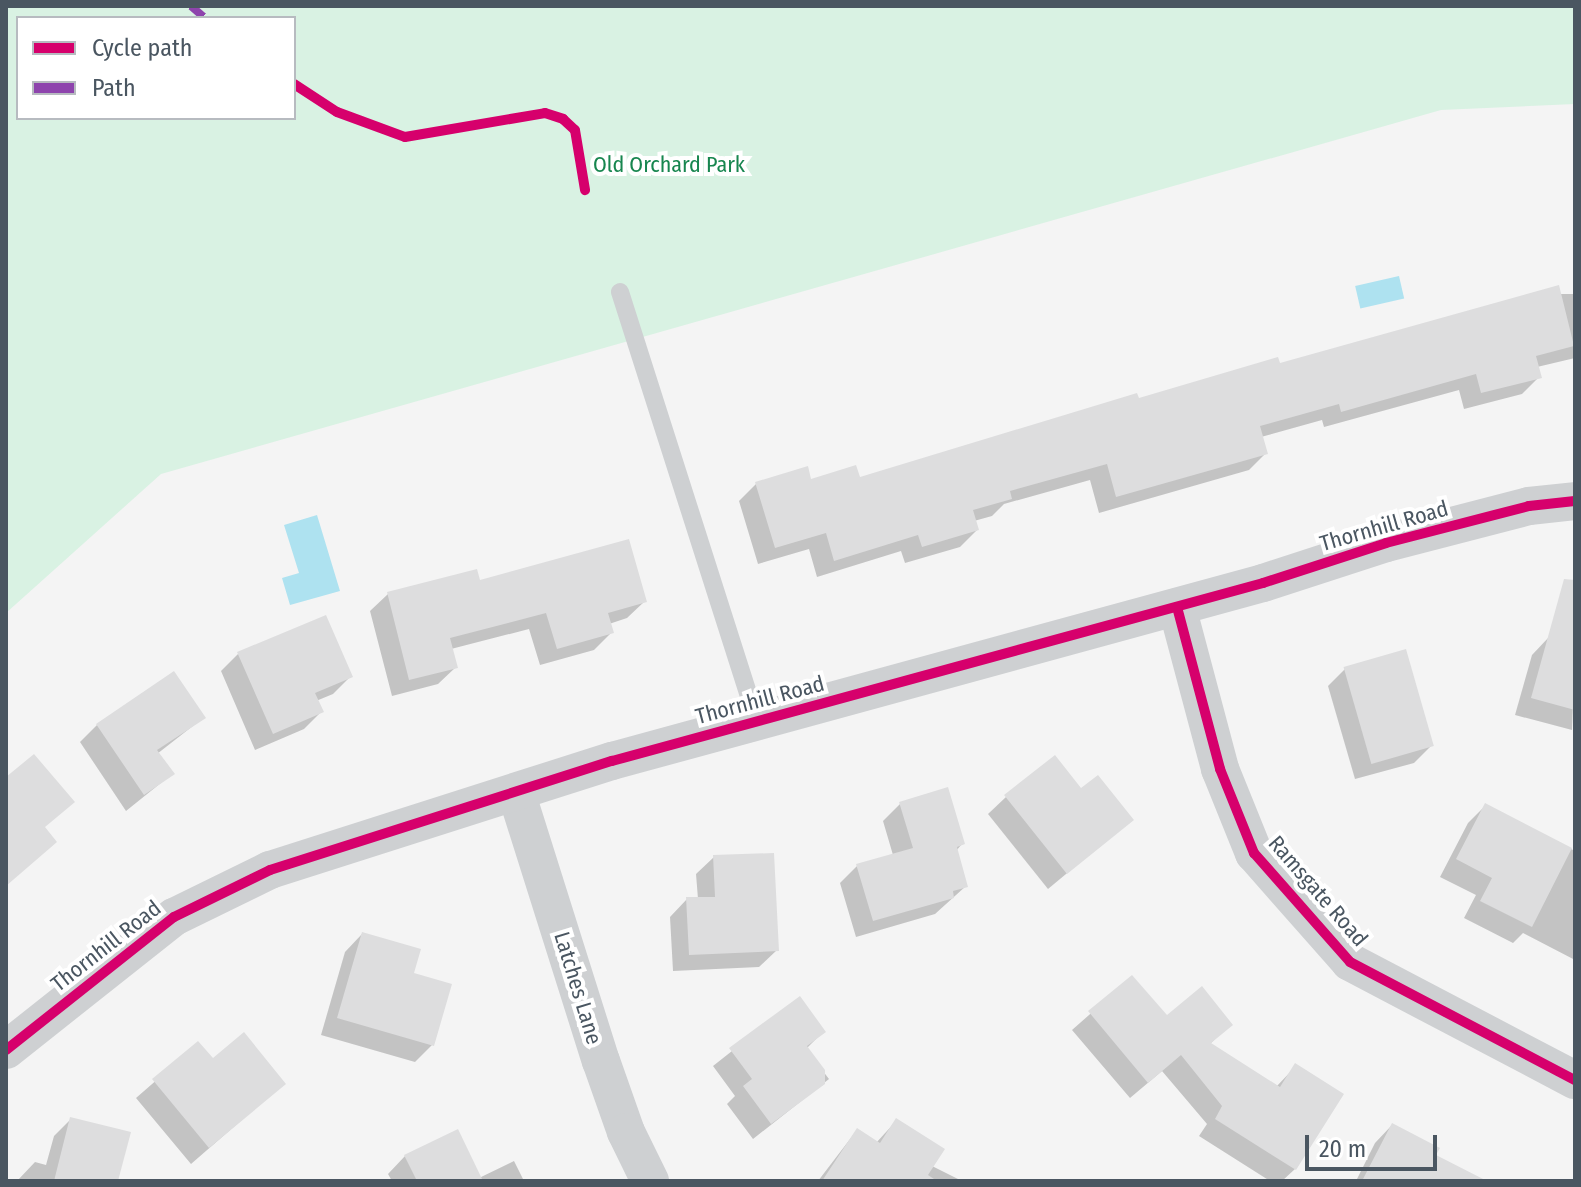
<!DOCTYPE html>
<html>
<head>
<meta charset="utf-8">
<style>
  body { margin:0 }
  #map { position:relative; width:1581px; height:1187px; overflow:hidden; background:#f4f4f4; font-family:"Fira Sans Condensed",sans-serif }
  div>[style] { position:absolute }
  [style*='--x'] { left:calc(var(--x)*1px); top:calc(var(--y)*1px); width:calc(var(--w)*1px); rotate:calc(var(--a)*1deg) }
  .green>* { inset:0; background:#d9f2e3 }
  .water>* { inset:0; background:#aee2f0; transform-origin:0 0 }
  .shadow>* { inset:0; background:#0003 }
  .building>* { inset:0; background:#ddddde; transform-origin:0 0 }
  .lane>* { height:18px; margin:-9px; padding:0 9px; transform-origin:9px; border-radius:9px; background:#ced0d2 }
  .street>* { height:38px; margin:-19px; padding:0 19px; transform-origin:19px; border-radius:19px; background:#ced0d2 }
  .quiet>* { height:8px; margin-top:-4px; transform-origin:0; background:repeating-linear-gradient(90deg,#8e44ad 0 16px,transparent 0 24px) }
  .cycleway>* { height:10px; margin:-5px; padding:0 5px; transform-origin:5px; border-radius:5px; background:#d6006c }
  span { translate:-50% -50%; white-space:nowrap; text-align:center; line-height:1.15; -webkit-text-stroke:8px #fff; paint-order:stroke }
  .park-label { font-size:22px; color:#17864f }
  .street-label { font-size:22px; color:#4a5661 }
  .frame { position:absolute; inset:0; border:8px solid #4a5661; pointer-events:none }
  .legend { position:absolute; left:16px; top:16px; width:280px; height:104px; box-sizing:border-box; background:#fff; border:2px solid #b7bbc0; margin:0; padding:10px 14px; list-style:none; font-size:24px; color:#4a5661 }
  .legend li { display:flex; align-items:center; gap:16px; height:40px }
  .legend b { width:40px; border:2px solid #b7bbc0 }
  .scale { position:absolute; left:1305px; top:1135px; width:132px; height:36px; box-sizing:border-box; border:4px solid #4a5661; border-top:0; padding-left:10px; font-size:24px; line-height:28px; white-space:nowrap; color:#4a5661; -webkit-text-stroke:6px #fff; paint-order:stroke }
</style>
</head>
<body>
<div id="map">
  <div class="green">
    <div style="clip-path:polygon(evenodd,6px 6px,1575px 6px,1575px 104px,1441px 110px,161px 474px,6px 613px,6px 6px,18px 18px,294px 18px,294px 118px,18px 118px,18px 18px)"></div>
  </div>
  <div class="water">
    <div style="left:1399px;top:276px;width:23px;height:45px;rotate:77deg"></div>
    <div style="clip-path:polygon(317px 515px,340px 591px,290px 605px,282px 578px,299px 573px,284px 525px)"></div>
  </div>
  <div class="shadow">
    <div style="clip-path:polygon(1559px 294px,1575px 294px,1575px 358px,1537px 367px,1539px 377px,1522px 394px,1464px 409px,1459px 390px,1324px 427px,1322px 420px,1261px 437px,1266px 453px,1249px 470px,1099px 513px,1090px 480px,1004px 504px,992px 516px,974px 521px,977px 530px,960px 547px,905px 563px,901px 551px,817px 577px,809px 549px,758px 564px,739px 501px,756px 484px,858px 480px,1137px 400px)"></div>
    <div style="clip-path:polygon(479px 583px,645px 601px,627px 618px,609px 624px,611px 633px,594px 650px,540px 665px,529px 629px,451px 649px,456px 667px,438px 684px,392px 696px,370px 611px,388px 594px)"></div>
    <div style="clip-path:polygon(1549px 637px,1575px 645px,1572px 730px,1515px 715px,1532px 655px)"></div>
    <div style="clip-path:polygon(238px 654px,350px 677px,333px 694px,316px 701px,321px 712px,304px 729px,255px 750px,221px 671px)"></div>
    <div style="clip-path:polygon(1345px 669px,1431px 746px,1414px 763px,1355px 779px,1328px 686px)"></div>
    <div style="clip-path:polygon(203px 718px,157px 754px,172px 774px,126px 811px,80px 742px,97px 725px)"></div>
    <div style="clip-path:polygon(1081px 791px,1131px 820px,1048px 889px,988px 814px,1006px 797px)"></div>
    <div style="clip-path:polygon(900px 804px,962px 844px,956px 851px,966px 886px,935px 914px,856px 937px,840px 883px,857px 866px,893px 855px,883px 821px)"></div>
    <div style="clip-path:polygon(1485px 806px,1575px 851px,1575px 960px,1523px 933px,1513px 943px,1464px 918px,1476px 895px,1440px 877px,1468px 823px)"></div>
    <div style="clip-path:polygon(714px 857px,777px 950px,759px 967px,673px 971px,670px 917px,687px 899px,698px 899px,696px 874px)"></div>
    <div style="clip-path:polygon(362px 934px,411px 974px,432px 1045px,415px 1062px,321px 1035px,345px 952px)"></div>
    <div style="clip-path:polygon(1131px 978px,1167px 1018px,1230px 1024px,1209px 1045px,1276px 1087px,1296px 1066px,1295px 1169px,1282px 1181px,1270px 1181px,1199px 1136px,1207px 1124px,1162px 1071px,1130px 1098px,1072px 1030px)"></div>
    <div style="clip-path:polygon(799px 998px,823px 1032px,806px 1049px,829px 1079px,753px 1139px,727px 1104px,735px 1096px,713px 1066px)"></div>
    <div style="clip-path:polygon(198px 1044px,212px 1061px,284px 1083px,191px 1164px,136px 1098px)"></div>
    <div style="clip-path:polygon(71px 1119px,116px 1181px,17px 1181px,35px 1162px,46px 1165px,54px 1136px)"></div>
    <div style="clip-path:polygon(897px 1120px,932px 1166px,962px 1181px,818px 1181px,857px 1130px,876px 1143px)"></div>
    <div style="clip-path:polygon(1392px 1125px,1434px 1156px,1482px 1181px,1356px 1181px,1375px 1143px)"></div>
    <div style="clip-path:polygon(405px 1156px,479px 1178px,514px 1161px,524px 1181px,392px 1181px,388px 1174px)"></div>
  </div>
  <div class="building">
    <div style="clip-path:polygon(1559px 285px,1574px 346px,1536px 356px,1542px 378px,1481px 393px,1476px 374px,1341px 412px,1339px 404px,1260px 426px,1268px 454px,1116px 497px,1107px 464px,1010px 491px,1012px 499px,973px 510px,979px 530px,922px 547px,918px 535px,834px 561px,826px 533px,775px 548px,755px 482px,808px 466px,811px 479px,856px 465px,860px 477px,1137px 393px,1139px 398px,1278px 357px,1280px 363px)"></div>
    <div style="clip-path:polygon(629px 539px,647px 602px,608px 613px,614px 633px,557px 649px,546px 613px,450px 638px,458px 668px,409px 680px,387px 592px,477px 569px,480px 580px)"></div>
    <div style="clip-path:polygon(1564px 579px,1575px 580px,1575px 710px,1531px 698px)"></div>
    <div style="clip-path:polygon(326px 615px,353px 677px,315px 693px,324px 712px,273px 734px,237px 652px)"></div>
    <div style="left:1406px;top:649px;width:101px;height:65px;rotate:74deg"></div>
    <div style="clip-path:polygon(174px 671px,206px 718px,157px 750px,175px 774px,144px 795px,96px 724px)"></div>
    <div style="clip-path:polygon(34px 754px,75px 802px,45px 827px,57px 842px,6px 886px,6px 777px)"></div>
    <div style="clip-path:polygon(1055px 755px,1081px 788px,1098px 775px,1134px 820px,1067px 874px,1004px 795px)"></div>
    <div style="clip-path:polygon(948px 787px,965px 844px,957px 847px,968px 887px,953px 891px,954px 898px,873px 921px,856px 864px,913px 848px,899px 802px)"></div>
    <div style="clip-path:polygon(1485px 803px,1572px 848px,1532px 927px,1480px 901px,1492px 878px,1456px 859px)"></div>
    <div style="clip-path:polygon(774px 853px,779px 951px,689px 955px,686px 897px,715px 897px,713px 855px)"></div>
    <div style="clip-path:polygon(362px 932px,421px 949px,414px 973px,452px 984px,434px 1046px,337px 1018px)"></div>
    <div style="clip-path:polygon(1132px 975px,1167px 1015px,1202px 986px,1233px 1025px,1211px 1043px,1280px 1087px,1295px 1063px,1344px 1094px,1296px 1170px,1215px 1119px,1222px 1106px,1181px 1055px,1148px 1083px,1088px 1011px)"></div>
    <div style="clip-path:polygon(800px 996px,826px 1032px,807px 1046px,825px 1070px,825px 1084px,771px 1124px,743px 1086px,752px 1079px,729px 1048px)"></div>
    <div style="clip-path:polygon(244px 1032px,286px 1084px,209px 1148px,152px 1079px,198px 1041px,213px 1058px)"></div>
    <div style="clip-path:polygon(70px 1117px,131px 1132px,118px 1181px,54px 1181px)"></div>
    <div style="clip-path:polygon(896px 1118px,945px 1149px,928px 1175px,937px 1181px,822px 1181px,857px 1128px,880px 1143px)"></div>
    <div style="clip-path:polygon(1392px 1123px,1440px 1148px,1436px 1155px,1487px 1181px,1362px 1181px)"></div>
    <div style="clip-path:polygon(458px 1129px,483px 1181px,417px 1181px,404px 1155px)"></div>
  </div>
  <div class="lane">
    <div style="--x:620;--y:292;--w:451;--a:72.3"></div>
  </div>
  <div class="street">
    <div style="--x:1177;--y:607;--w:168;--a:75.1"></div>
    <div style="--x:1220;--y:769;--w:91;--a:68"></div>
    <div style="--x:1254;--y:853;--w:145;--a:48.6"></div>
    <div style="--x:1350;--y:962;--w:254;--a:27.7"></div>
    <div style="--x:516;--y:792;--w:282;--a:72.5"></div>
    <div style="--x:601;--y:1061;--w:75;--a:70.6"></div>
    <div style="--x:626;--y:1132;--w:55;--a:63.9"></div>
    <div style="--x:6;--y:1050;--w:214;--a:-38.4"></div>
    <div style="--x:174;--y:917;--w:107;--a:-26.1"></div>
    <div style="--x:270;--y:870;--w:359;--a:-17.7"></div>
    <div style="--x:612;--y:761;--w:675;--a:-15.29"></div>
    <div style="--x:1263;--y:583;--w:129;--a:-18"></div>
    <div style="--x:1386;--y:543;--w:148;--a:-14.5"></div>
    <div style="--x:1529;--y:506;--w:46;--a:-6.2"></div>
  </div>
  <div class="quiet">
    <div style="--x:191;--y:6;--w:18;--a:41"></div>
  </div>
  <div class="cycleway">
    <div style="--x:294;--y:84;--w:51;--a:33.1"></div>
    <div style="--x:337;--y:112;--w:72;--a:20.2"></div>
    <div style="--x:405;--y:137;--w:142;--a:-9.7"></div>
    <div style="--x:545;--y:113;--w:19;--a:18"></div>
    <div style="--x:563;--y:119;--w:16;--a:43"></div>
    <div style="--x:575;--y:130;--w:61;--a:80.5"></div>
    <div style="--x:1177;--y:607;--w:168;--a:75.1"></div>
    <div style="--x:1220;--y:769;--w:91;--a:68"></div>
    <div style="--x:1254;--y:853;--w:145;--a:48.6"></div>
    <div style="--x:1350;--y:962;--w:254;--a:27.7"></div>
    <div style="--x:6;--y:1050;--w:214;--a:-38.4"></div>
    <div style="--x:174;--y:917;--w:107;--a:-26.1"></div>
    <div style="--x:270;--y:870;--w:359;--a:-17.7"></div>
    <div style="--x:612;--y:761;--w:675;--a:-15.29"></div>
    <div style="--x:1263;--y:583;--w:129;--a:-18"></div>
    <div style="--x:1386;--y:543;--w:148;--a:-14.5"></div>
    <div style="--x:1529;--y:506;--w:46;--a:-6.2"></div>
  </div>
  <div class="park-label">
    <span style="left:669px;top:165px">Old Orchard Park</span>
  </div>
  <div class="street-label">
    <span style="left:1384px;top:526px;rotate:-16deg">Thornhill Road</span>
    <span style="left:760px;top:700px;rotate:-15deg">Thornhill Road</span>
    <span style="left:1318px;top:891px;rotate:49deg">Ramsgate Road</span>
    <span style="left:106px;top:946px;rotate:-38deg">Thornhill Road</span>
    <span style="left:578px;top:988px;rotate:73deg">Latches Lane</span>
  </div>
  <div class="frame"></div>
  <ul class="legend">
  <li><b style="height:10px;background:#d6006c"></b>Cycle path</li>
  <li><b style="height:10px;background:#8e44ad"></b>Path</li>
  </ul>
  <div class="scale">20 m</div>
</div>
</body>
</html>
